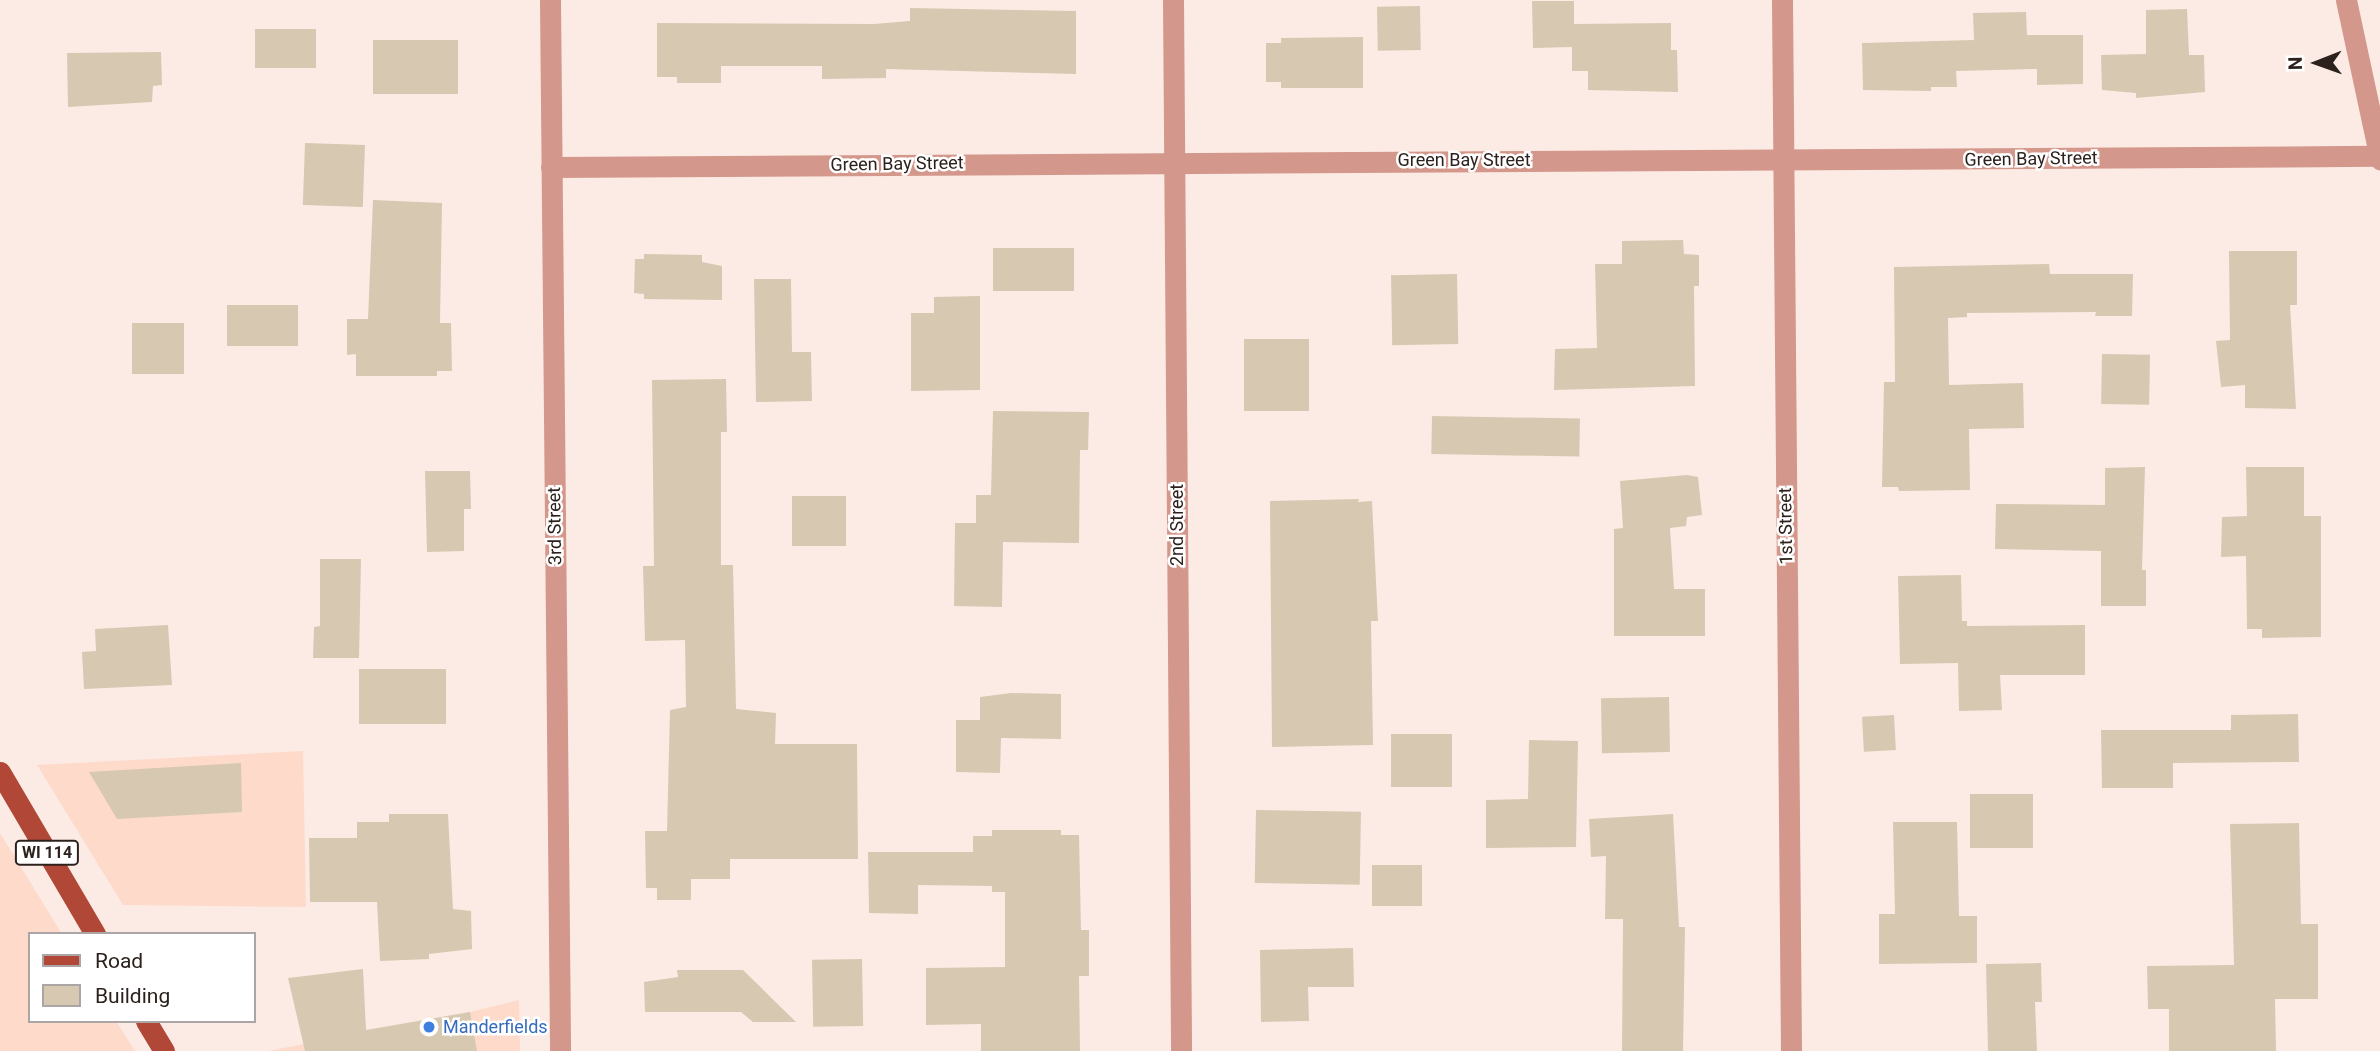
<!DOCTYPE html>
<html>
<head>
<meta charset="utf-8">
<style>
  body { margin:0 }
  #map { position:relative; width:2380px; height:1051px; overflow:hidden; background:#fcebe4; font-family:Roboto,sans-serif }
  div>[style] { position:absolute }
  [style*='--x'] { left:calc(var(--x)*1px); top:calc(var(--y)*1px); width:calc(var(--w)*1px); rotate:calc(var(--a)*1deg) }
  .built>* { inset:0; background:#fedacb }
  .building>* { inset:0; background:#d7c8b1; transform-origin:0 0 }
  .minor>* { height:21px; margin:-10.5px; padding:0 10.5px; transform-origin:10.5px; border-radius:10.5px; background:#d3978c }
  .major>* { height:21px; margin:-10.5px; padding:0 10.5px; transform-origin:10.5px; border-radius:10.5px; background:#b14737 }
  .dots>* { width:19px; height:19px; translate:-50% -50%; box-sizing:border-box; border:4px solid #fff; border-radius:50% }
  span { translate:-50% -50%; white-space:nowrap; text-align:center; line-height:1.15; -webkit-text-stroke:5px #fff; paint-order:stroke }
  .shield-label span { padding:2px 5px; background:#fff; border:2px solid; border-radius:5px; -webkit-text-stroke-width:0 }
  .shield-label { font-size:16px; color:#2c211d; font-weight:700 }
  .street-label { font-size:18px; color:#2c211d }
  .shop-label { font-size:18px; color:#366cbe }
  .left { translate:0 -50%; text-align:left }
  .legend { position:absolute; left:28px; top:932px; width:228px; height:91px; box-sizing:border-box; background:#fff; border:2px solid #aba6a5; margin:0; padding:9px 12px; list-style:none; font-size:21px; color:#2c211d }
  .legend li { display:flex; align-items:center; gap:14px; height:35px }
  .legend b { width:35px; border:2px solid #aba6a5 }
  .north { position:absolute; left:2282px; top:28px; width:70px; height:70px; -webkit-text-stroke:5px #fff; paint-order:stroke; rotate:269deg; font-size:19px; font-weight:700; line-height:28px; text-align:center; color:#2c211d }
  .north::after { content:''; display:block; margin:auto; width:24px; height:32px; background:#2c211d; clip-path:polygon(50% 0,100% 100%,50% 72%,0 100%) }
</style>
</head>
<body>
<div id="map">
  <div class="built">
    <div style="clip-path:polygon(303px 751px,306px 907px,123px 905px,37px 765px)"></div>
    <div style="clip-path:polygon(0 833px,62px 934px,30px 934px,30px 1021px,116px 1021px,135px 1051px,0 1051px)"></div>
    <div style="clip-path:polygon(519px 1000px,520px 1051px,268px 1051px,470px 1012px)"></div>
  </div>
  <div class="building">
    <div style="clip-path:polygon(1532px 1px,1574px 1px,1574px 24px,1671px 23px,1671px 50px,1677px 50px,1678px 92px,1588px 90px,1588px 71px,1572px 71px,1572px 47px,1533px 48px)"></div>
    <div style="left:1420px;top:6px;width:44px;height:43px;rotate:89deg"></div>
    <div style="clip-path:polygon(910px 8px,1076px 11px,1076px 74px,886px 69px,886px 78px,822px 79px,822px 66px,721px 66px,721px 83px,677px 83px,677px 77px,657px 77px,657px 23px,874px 24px,910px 21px)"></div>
    <div style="clip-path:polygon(2187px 9px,2189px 55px,2204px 55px,2205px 92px,2136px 98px,2136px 93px,2102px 90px,2101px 55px,2146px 54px,2146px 10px)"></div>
    <div style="clip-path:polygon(2026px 12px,2027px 35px,2083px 35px,2083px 84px,2037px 85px,2037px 69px,1956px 71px,1957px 87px,1931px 87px,1931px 91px,1863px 90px,1862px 43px,1974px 40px,1973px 13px)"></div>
    <div style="left:316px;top:29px;width:39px;height:61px;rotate:90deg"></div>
    <div style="clip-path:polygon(1363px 37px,1363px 88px,1281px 88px,1281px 82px,1266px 82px,1266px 43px,1281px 43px,1281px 38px)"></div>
    <div style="left:458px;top:40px;width:54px;height:85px;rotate:90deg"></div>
    <div style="clip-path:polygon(161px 52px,162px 85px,153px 86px,152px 102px,68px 107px,67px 53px)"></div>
    <div style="left:305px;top:143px;width:60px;height:62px;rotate:2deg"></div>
    <div style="clip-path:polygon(373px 200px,442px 203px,440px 323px,451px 323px,452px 371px,437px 371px,437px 376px,356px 376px,356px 354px,347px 355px,347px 319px,368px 319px)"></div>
    <div style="clip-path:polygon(1683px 240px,1684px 254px,1699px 255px,1699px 286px,1694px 286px,1695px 386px,1554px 390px,1555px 349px,1597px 348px,1595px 264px,1622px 264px,1622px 241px)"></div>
    <div style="left:993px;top:248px;width:81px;height:43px"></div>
    <div style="clip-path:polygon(2229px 251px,2297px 251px,2297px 305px,2290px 305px,2296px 409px,2245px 408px,2245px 385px,2221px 387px,2216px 341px,2230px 340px)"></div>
    <div style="clip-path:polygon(644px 254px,702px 255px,702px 262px,722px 266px,722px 300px,644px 299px,644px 294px,634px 293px,635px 259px,644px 259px)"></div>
    <div style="clip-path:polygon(2049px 264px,2050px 274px,2133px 274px,2132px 316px,2095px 316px,2096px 312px,1967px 313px,1967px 317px,1948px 318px,1949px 385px,2023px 383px,2024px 428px,1969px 429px,1970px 490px,1899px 491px,1898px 487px,1882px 487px,1884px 382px,1895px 382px,1894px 267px)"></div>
    <div style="left:1457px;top:274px;width:70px;height:66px;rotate:89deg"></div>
    <div style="clip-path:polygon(754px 279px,791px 279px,792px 352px,811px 352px,812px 401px,756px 402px)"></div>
    <div style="clip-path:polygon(980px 296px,980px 390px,911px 391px,911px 313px,934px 313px,934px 297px)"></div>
    <div style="left:227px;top:305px;width:71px;height:41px"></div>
    <div style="left:184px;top:323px;width:51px;height:52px;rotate:90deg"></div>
    <div style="left:1244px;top:339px;width:65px;height:72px"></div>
    <div style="left:2102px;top:354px;width:48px;height:50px;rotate:1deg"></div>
    <div style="clip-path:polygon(726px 379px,727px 432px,721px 432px,721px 565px,733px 565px,736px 709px,776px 713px,775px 744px,857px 744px,858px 859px,730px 859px,730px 879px,691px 879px,691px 900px,657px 900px,657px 888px,646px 888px,645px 831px,667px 831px,670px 710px,686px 707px,685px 640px,645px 641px,643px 566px,654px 566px,652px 380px)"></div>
    <div style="clip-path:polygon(993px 411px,1089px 412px,1088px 450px,1080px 450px,1079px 543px,1003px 542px,1002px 607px,954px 606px,955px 523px,976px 523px,976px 495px,991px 495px)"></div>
    <div style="left:1432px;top:416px;width:148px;height:38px;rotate:1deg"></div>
    <div style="clip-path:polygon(2145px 467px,2142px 570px,2146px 570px,2146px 606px,2101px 606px,2101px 551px,1995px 549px,1996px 504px,2105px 505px,2105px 468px)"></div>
    <div style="clip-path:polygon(2246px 467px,2304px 467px,2304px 516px,2321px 516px,2321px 637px,2262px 638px,2262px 629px,2247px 629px,2246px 556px,2221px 557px,2222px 517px,2247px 516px)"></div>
    <div style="clip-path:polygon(425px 471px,470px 471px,471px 509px,464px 509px,464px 551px,427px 552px)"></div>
    <div style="clip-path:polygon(1687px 475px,1698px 477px,1702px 515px,1687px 517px,1686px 526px,1670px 528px,1674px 589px,1705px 589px,1705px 636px,1614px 636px,1614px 529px,1623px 528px,1620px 481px)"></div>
    <div style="left:792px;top:496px;width:54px;height:50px"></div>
    <div style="clip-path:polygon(1359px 499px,1358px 502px,1372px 501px,1378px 621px,1371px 621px,1373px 745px,1272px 747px,1270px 501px)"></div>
    <div style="clip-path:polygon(320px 559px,361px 559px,359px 658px,313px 658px,314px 627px,320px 626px)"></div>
    <div style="clip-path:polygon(1961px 575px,1962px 621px,1967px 621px,1967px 626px,2085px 625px,2085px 675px,2000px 675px,2002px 710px,1959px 711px,1958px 663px,1900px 664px,1898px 576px)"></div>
    <div style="clip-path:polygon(168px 625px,172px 685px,84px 689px,82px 652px,96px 651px,95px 629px)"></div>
    <div style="left:359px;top:669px;width:87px;height:55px"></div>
    <div style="clip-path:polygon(1011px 693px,1061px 694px,1061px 739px,1001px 738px,1000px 773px,956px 772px,956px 720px,980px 720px,980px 697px)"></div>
    <div style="left:1669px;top:697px;width:55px;height:68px;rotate:89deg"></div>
    <div style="clip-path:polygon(2298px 714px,2299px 762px,2173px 763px,2173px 788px,2102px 788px,2101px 730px,2231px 730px,2231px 715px)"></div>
    <div style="left:1894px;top:715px;width:35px;height:32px;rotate:87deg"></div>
    <div style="left:1452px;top:734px;width:53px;height:61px;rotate:90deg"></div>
    <div style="clip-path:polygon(1529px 740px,1578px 741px,1576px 847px,1486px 848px,1486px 800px,1528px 799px)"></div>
    <div style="clip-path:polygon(241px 763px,242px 812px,117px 819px,89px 772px)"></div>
    <div style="left:1970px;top:794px;width:63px;height:54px"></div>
    <div style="left:1256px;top:810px;width:105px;height:73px;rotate:1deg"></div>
    <div style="clip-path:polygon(389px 814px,448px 814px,453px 909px,471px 911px,472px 949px,429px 954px,429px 959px,380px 961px,377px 902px,310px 902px,309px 838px,357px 838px,357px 822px,389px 822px)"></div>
    <div style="clip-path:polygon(1673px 814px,1679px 927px,1685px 927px,1683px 1051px,1622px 1051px,1623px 919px,1605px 919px,1606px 856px,1591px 857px,1589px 819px)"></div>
    <div style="clip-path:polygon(1893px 822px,1957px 822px,1959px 916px,1977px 916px,1977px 963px,1879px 964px,1879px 914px,1895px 914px)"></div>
    <div style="clip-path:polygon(2299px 823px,2301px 924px,2318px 924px,2318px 999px,2275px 999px,2276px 1051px,2169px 1051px,2169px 1009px,2148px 1009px,2147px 966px,2234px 965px,2230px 824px)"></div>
    <div style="clip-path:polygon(992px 830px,1061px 830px,1061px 835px,1079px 835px,1081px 930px,1089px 930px,1089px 976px,1079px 976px,1080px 1051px,981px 1051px,981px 1024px,926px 1025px,926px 968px,1005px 967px,1005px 892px,992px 892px,992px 886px,918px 885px,918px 914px,869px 913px,868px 852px,973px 852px,973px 836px,992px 836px)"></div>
    <div style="left:1422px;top:865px;width:41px;height:50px;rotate:90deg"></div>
    <div style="clip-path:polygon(1353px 948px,1354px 987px,1308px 987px,1309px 1021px,1261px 1022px,1260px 950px)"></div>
    <div style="left:862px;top:959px;width:67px;height:50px;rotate:89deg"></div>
    <div style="clip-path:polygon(2041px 963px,2042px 1002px,2035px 1002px,2037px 1051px,1988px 1051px,1986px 964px)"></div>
    <div style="clip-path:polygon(363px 969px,366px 1030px,470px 1012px,477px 1051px,305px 1051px,288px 978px)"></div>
    <div style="clip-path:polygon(677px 970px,743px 970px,796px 1022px,753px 1022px,741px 1012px,645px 1012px,644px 982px,678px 977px)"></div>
  </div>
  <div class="minor">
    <div style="--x:550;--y:0;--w:1051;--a:89.45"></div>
    <div style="--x:1173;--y:0;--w:1051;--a:89.56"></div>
    <div style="--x:1782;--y:0;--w:1051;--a:89.51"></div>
    <div style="--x:2346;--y:0;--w:163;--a:77.9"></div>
    <div style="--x:551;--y:167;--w:1826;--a:-0.35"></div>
  </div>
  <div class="major">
    <div style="--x:0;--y:772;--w:188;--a:59.6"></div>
    <div style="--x:146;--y:1021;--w:35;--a:59"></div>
  </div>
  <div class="dots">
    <div style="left:429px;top:1027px;background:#3f7fe0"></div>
  </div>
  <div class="shield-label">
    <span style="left:47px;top:853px">WI 114</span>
  </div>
  <div class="street-label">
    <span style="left:2031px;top:159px;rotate:-1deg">Green Bay Street</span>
    <span style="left:1464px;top:160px">Green Bay Street</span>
    <span style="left:897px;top:164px;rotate:-1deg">Green Bay Street</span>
    <span style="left:1177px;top:525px;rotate:-90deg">2nd Street</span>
    <span style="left:555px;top:526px;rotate:-91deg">3rd Street</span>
    <span style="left:1786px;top:526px;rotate:-91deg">1st Street</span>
  </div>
  <div class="shop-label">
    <span class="left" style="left:443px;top:1027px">Manderfields</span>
  </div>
  <ul class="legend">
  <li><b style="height:9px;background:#b14737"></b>Road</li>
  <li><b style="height:19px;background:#d7c8b1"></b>Building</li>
  </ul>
  <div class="north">N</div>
</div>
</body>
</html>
